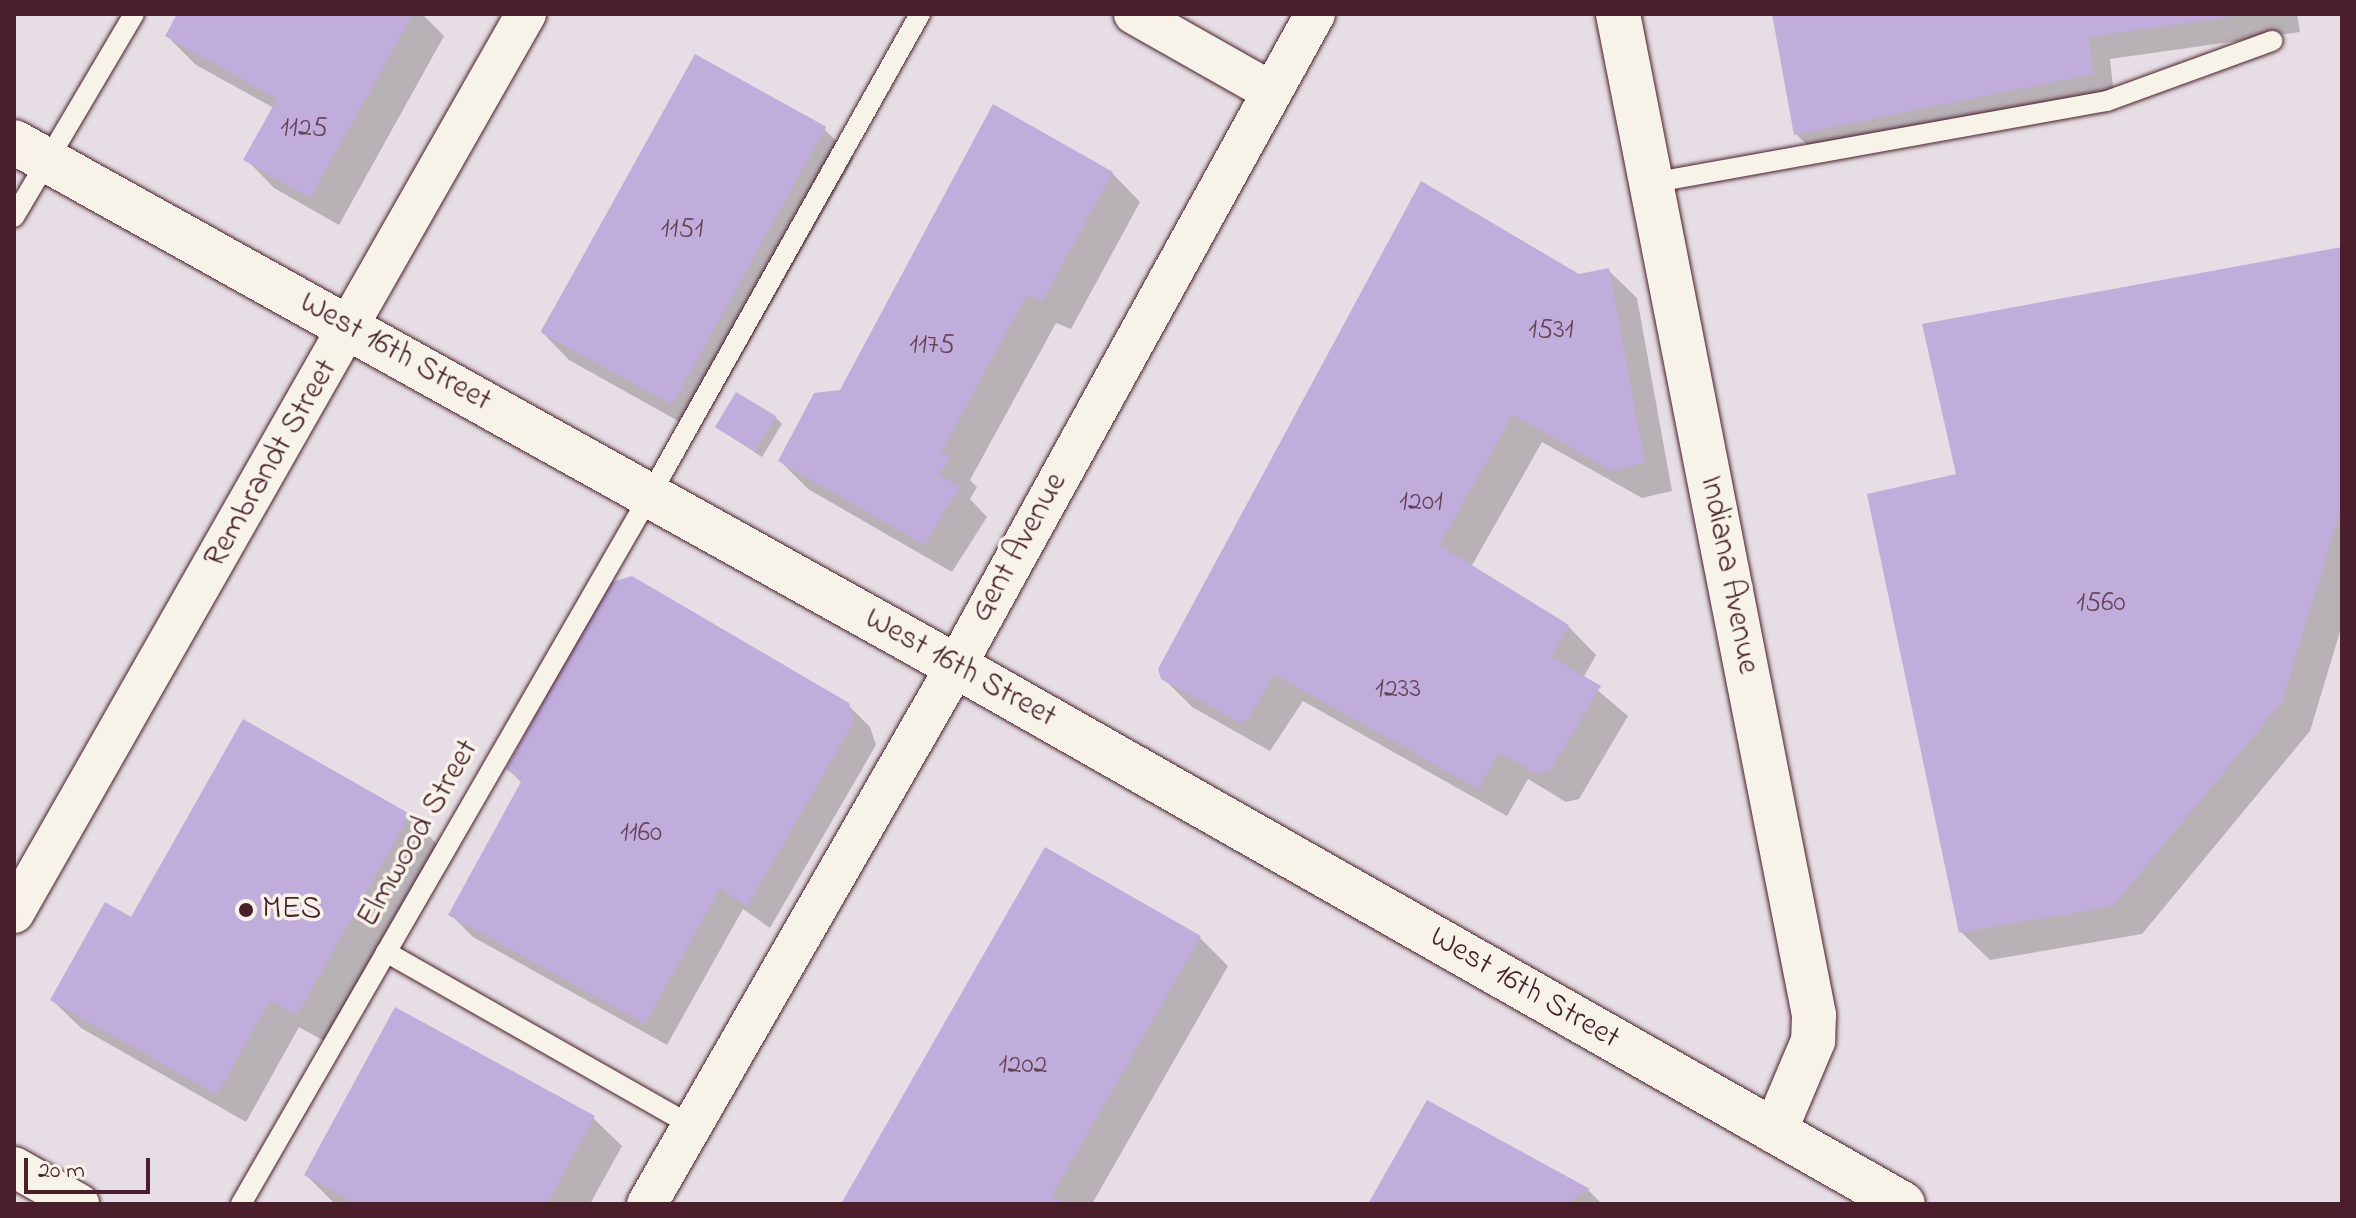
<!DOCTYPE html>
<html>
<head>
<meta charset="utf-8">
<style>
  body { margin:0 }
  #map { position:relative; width:2356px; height:1218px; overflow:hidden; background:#e6dee4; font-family:"Indie Flower",sans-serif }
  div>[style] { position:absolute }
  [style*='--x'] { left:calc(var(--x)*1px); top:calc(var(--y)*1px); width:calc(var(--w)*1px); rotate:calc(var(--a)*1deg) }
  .shadow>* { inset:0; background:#0003 }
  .building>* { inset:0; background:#c0addc; transform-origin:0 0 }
  .roads { filter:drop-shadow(0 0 2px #4a1f2b) drop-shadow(0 0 2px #4a1f2b) }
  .service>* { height:20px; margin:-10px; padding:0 10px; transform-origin:10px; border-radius:10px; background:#f7f3e8 }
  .minor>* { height:40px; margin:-20px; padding:0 20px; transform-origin:20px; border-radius:20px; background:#f7f3e8 }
  .secondary>* { height:44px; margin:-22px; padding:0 22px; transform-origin:22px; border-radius:22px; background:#f7f3e8 }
  .primary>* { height:44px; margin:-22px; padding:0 22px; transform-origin:22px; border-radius:22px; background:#f7f3e8 }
  .dots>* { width:22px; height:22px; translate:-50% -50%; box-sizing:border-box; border:4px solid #f7f3e8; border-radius:50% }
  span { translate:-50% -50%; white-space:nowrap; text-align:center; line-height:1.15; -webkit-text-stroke:7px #f7f3e8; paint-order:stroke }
  .number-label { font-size:28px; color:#684257 }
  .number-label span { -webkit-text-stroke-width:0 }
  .street-label { font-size:32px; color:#4a1f2b }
  .poi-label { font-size:32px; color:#4a1f2b }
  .left { translate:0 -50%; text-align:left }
  .frame { position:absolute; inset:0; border:16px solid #4a1f2b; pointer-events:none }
  .scale { position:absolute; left:24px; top:1158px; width:126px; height:36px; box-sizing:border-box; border:4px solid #4a1f2b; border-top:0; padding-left:10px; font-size:24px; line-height:28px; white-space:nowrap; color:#4a1f2b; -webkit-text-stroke:6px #f7f3e8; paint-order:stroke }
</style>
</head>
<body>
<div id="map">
  <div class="shadow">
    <div style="clip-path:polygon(180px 14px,422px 14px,444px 36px,339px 225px,274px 188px,246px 159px,274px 108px,196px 65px,167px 36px)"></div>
    <div style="clip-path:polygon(1774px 14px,2297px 14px,2300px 32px,2110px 59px,2114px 96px,1818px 156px,1796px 134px)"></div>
    <div style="clip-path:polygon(696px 57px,825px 130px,854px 158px,698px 432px,569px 360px,541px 331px)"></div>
    <div style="clip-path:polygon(1112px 173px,1140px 202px,1071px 329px,1056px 323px,970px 480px,977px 487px,970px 499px,987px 517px,952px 572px,808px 489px,780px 461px,841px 392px)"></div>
    <div style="clip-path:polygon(2342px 249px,2342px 625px,2310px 731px,2142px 934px,1990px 960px,1961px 932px,1959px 475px)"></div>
    <div style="clip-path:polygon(1608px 270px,1637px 298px,1672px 491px,1642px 498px,1542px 442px,1471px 567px,1568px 626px,1596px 655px,1583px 678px,1628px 716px,1579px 799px,1566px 802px,1528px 779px,1507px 816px,1303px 701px,1270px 751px,1192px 707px,1163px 678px,1578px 276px)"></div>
    <div style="clip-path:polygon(775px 417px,782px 424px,762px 457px,716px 427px)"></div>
    <div style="clip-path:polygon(847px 704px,870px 727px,876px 745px,770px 928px,743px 909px,667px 1045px,473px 937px,451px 915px,522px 783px,508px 769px)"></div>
    <div style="clip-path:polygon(409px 815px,437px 844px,326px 1042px,299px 1027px,246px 1122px,81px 1028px,52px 1000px)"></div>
    <div style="clip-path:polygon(1199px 937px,1228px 966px,1092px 1204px,844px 1204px)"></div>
    <div style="clip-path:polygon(1428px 1102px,1589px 1191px,1602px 1204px,1370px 1204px)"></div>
    <div style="clip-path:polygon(593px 1118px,622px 1146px,590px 1204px,335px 1204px,306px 1175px)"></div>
  </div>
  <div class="building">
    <div style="clip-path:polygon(177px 14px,413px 14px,310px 198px,243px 160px,277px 99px,165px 36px)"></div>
    <div style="clip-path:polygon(1772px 14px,2236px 14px,2236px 16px,2089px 37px,2093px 74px,1794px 135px)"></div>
    <div style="left:695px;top:54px;width:150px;height:318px;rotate:29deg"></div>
    <div style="clip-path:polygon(993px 104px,1113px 172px,1042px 302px,1027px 295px,941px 452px,950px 457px,939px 475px,960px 487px,924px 545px,778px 461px,814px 393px,840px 390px)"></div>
    <div style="clip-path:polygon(1421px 181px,1579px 274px,1609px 268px,1645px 463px,1612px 471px,1513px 415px,1439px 545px,1569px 625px,1551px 657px,1601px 686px,1550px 771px,1536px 774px,1499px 752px,1478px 789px,1274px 674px,1248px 719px,1240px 723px,1161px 679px,1158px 669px)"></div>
    <div style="clip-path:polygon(2342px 247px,2342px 505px,2282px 702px,2113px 906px,1959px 933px,1867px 494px,1956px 474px,1922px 324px)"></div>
    <div style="left:736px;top:392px;width:47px;height:41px;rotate:31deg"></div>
    <div style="clip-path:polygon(632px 576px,849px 703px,854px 722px,747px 907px,720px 888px,645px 1024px,448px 915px,522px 780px,506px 769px,609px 583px)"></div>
    <div style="clip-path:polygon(243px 719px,410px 814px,297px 1015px,270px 1000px,217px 1095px,50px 1000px,105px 902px,131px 917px)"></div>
    <div style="clip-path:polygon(1045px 847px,1201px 936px,1052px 1196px,1067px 1204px,841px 1204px)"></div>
    <div style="clip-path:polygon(395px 1007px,595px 1116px,547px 1204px,356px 1204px,304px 1175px)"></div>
    <div style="clip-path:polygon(1427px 1100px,1590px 1189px,1565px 1204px,1368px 1204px)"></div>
  </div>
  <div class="roads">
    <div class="service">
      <div style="--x:1651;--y:183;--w:463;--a:-10.2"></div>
      <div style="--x:2107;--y:101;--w:176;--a:-20"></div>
      <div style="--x:14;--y:217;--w:236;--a:-59.4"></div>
      <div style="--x:386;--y:952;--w:352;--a:29.6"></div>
      <div style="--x:241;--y:1204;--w:819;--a:-60.02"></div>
      <div style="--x:650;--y:495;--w:552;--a:-60.69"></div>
    </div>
    <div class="minor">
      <div style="--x:1134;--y:14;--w:156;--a:29.5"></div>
      <div style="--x:14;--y:913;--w:1035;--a:-60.34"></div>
      <div style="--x:14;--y:1167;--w:75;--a:29.6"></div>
      <div style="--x:647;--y:1204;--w:620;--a:-60.13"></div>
      <div style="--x:956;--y:666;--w:744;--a:-61.16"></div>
    </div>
    <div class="secondary">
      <div style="--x:1618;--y:14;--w:1020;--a:78.92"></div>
      <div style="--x:1814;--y:1015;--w:26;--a:92"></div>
      <div style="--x:1813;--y:1041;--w:98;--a:112.9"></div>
    </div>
    <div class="primary">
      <div style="--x:14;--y:142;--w:1078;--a:29.09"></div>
      <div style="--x:956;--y:666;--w:1089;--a:29.6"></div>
    </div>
  </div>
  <div class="dots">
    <div style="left:246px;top:910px;background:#4a1f2b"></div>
  </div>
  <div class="number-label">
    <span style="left:304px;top:129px">1125</span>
    <span style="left:682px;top:230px">1151</span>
    <span style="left:1551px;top:331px">1531</span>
    <span style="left:932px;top:346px">1175</span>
    <span style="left:1421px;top:503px">1201</span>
    <span style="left:2101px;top:604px">1560</span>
    <span style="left:1398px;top:690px">1233</span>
    <span style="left:641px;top:834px">1160</span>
    <span style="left:1023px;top:1066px">1202</span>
  </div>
  <div class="street-label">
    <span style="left:395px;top:353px;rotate:29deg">West 16th Street</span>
    <span style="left:272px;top:464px;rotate:-60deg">Rembrandt Street</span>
    <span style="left:1020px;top:548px;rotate:-61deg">Gent Avenue</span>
    <span style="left:1728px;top:575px;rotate:79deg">Indiana Avenue</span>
    <span style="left:960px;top:669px;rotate:29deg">West 16th Street</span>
    <span style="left:419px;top:834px;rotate:-60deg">Elmwood Street</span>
    <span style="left:1524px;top:989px;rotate:30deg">West 16th Street</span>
  </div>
  <div class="poi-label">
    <span class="left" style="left:262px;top:910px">MES</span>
  </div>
  <div class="frame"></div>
  <div class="scale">20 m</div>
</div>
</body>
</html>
